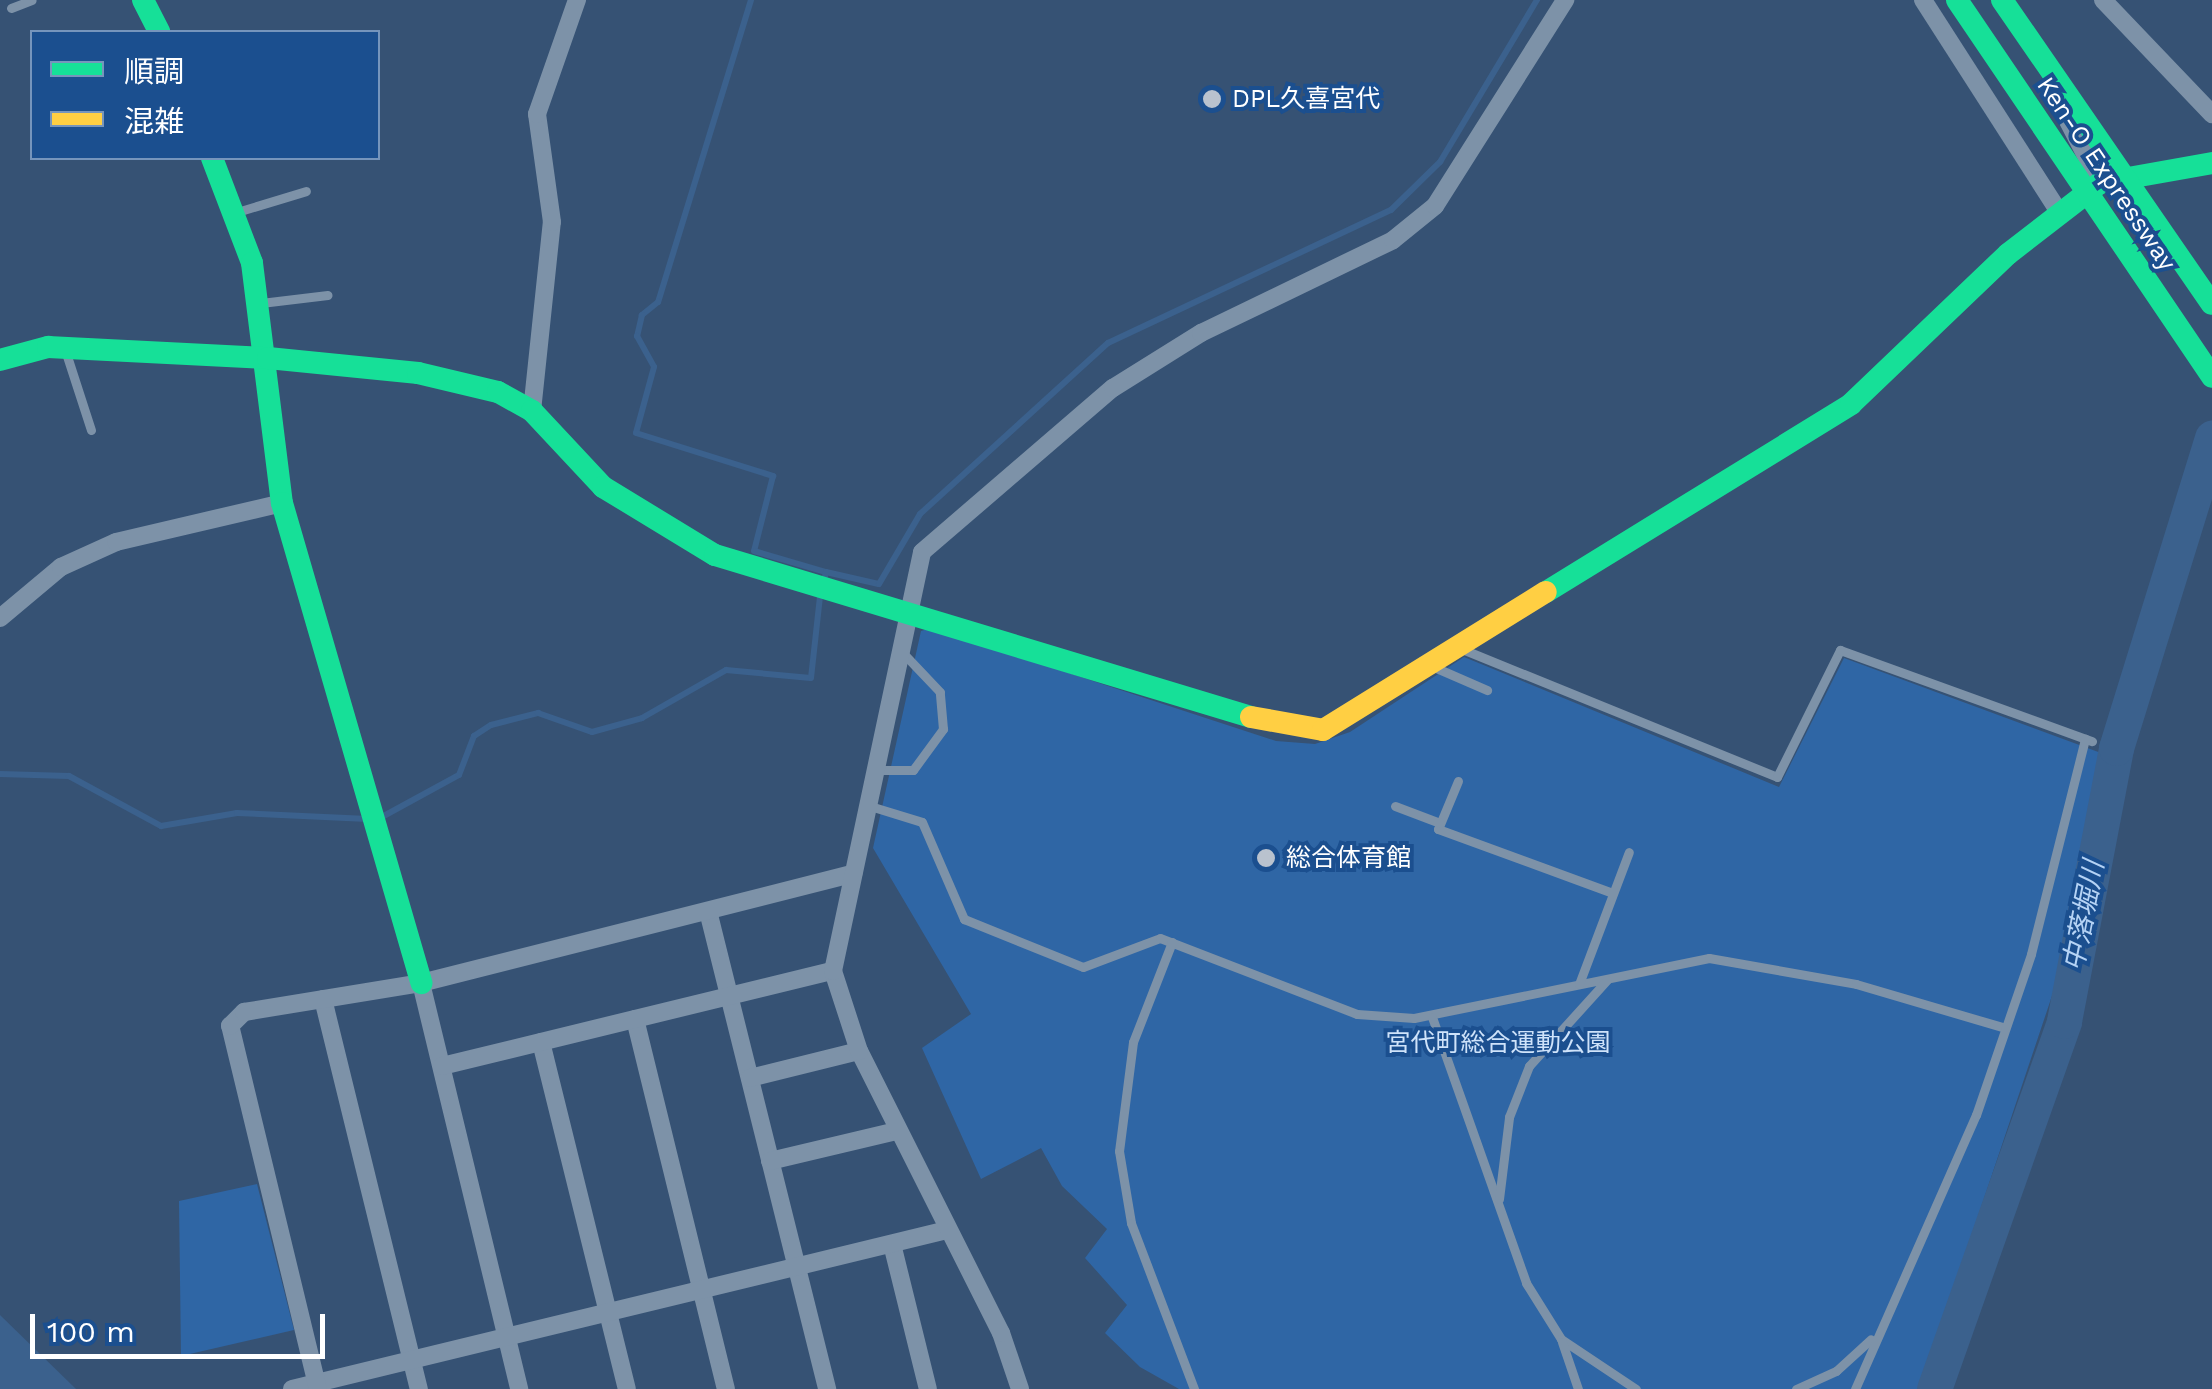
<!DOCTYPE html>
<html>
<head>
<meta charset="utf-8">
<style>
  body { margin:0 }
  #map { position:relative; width:2212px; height:1389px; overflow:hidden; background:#365274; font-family:"Work Sans","Noto Sans JP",sans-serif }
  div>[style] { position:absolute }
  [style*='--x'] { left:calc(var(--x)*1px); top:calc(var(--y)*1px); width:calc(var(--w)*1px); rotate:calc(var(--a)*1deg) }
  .green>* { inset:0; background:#2f66a5 }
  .water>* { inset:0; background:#3b618d }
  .stream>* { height:6px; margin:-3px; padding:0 3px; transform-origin:3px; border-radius:3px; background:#3b618d }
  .river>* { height:35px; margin:-17.5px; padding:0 17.5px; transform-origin:17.5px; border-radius:17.5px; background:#3b618d }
  .lane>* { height:9px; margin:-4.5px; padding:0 4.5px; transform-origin:4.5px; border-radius:4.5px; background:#7d92a8 }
  .street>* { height:18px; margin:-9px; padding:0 9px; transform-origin:9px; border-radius:9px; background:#7d92a8 }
  .fast>* { height:22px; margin:-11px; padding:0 11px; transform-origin:11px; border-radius:11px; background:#16e098 }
  .slow>* { height:22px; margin:-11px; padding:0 11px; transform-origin:11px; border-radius:11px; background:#ffcf43 }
  .fast-bridge>* { height:22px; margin:-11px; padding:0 11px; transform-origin:11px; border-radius:11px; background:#16e098 }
  .dots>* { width:28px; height:28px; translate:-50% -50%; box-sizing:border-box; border:5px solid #1b4f8f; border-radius:50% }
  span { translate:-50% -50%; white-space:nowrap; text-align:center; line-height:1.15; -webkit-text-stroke:8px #1b4f8f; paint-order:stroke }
  .poi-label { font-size:25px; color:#fff }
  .left { translate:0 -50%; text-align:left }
  .street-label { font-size:25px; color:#fff }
  .park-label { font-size:25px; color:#cfe3fa }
  .water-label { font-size:28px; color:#b5d3f5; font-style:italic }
  .legend { position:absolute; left:30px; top:30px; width:350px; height:130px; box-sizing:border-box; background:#1b4f8f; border:2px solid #7695bc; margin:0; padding:12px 18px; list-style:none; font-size:30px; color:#fff }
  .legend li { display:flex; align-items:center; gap:20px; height:50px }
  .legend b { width:50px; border:2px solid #7695bc }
  .scale { position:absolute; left:30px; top:1314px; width:295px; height:45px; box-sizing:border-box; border:5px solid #fff; border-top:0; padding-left:12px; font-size:30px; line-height:35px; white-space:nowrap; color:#fff; -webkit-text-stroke:8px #1b4f8f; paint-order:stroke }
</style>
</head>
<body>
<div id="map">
  <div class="green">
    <div style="clip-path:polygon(931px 628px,1276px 741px,1315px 744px,1350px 732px,1464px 657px,1779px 787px,1844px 658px,2101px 753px,2059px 975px,1920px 1389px,1179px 1389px,1140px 1367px,1105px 1333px,1127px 1305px,1085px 1258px,1107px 1229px,1062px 1186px,1041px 1148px,981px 1179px,922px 1048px,971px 1014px,873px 848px,921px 631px)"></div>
    <div style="clip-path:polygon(257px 1184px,294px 1330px,181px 1356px,179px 1201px)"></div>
  </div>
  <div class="water">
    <div style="clip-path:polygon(0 1315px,76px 1389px,0 1389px)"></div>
  </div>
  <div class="stream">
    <div style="--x:751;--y:0;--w:316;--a:107.1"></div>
    <div style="--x:658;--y:302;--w:21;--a:141"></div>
    <div style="--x:642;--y:315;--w:22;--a:103"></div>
    <div style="--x:637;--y:336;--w:35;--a:61"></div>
    <div style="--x:654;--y:367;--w:68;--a:105.3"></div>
    <div style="--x:636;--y:433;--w:144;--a:17.4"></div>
    <div style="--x:773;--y:476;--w:77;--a:104.2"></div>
    <div style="--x:754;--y:551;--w:75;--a:16.3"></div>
    <div style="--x:823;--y:584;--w:12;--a:-76"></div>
    <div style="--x:826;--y:572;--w:54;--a:12.8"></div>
    <div style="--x:879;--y:584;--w:81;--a:-59.6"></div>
    <div style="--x:920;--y:514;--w:254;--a:-42.3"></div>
    <div style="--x:1108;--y:343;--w:313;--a:-25.2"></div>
    <div style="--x:1391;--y:210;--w:69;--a:-44.4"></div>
    <div style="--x:1440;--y:162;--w:189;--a:-59.1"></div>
    <div style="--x:0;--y:774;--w:69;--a:1.7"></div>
    <div style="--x:69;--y:776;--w:105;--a:28.5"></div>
    <div style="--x:161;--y:826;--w:77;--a:-9.7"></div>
    <div style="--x:237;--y:813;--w:131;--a:2.6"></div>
    <div style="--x:380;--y:818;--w:90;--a:-28.6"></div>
    <div style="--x:459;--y:775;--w:42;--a:-69"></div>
    <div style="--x:474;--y:736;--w:20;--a:-33"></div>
    <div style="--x:491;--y:725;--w:49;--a:-14.3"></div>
    <div style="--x:538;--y:713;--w:57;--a:19.4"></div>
    <div style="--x:592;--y:732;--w:52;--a:-15.6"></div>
    <div style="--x:642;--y:718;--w:97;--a:-29.7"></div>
    <div style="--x:726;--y:670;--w:85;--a:5.4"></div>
    <div style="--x:811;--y:678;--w:82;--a:-83.7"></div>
  </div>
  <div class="river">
    <div style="--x:1934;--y:1389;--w:390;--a:-70.5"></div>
    <div style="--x:2064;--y:1021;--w:278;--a:-79.2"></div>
    <div style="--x:2116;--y:748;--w:325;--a:-72.8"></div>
  </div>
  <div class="lane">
    <div style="--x:11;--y:8;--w:22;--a:-21"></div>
    <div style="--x:237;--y:212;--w:72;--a:-16.9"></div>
    <div style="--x:261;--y:303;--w:67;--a:-6.8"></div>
    <div style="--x:66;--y:353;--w:81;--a:72"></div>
    <div style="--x:1462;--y:649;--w:340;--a:22.1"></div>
    <div style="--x:1777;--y:777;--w:142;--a:-63.6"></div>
    <div style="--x:1840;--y:650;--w:268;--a:19.9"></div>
    <div style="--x:1434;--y:667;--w:58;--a:23.5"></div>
    <div style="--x:878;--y:770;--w:35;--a:0"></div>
    <div style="--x:913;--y:770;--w:51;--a:-53.8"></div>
    <div style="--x:943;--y:729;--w:37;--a:-95"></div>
    <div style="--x:940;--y:692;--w:55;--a:-133.5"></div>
    <div style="--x:1458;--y:781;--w:52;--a:112.6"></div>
    <div style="--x:1438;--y:829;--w:186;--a:20.1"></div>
    <div style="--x:870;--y:806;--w:54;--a:17.1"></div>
    <div style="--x:922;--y:822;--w:106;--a:66.6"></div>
    <div style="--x:964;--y:919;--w:128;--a:22"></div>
    <div style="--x:1083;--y:967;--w:82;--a:-20.6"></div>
    <div style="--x:1160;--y:938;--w:211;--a:21.1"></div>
    <div style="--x:1357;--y:1014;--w:57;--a:4"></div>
    <div style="--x:1414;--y:1018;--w:301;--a:-11.5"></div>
    <div style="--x:1709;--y:958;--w:149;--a:10"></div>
    <div style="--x:1856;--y:984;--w:152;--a:16.4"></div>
    <div style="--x:1395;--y:806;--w:48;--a:20.7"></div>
    <div style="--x:1172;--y:942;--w:107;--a:111.3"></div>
    <div style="--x:1133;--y:1042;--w:110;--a:97.3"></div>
    <div style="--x:1119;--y:1151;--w:73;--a:80.5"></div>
    <div style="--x:1131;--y:1223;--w:178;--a:69.2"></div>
    <div style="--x:1579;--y:984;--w:141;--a:-69.3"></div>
    <div style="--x:1432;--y:1017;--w:282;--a:70.5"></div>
    <div style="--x:1526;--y:1283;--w:66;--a:58"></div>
    <div style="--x:1561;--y:1339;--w:90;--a:33.7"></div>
    <div style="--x:1499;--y:1199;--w:83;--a:-83"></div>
    <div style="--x:1509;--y:1117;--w:55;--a:-68.6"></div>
    <div style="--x:1529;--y:1066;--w:116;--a:-47.8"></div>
    <div style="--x:1562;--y:1342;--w:50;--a:71.2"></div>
    <div style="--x:1796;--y:1389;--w:44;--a:-24.2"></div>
    <div style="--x:1836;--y:1371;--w:47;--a:-42.4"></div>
    <div style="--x:1855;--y:1389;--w:300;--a:-66.2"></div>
    <div style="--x:1976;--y:1115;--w:170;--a:-71.1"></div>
    <div style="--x:2031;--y:954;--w:222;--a:-75.9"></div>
  </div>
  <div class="street">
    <div style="--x:1923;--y:0;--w:252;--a:57.3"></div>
    <div style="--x:2103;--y:0;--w:158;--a:46.3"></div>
    <div style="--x:2066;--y:117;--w:74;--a:62.7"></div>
    <div style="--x:532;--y:411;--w:190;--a:-84"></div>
    <div style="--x:552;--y:222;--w:109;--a:-97.9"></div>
    <div style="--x:537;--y:114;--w:121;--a:-70.7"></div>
    <div style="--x:0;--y:618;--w:80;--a:-39.9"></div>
    <div style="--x:61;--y:567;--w:60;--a:-24.4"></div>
    <div style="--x:116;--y:542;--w:171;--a:-13.2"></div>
    <div style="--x:708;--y:911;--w:493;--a:76"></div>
    <div style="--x:421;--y:983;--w:418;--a:76.4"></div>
    <div style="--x:323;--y:999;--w:402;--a:76.2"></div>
    <div style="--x:635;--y:1019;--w:381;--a:76.2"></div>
    <div style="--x:541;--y:1042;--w:357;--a:76.1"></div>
    <div style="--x:442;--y:1066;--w:402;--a:-13.7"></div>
    <div style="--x:750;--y:1078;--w:112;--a:-13.9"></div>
    <div style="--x:770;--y:1161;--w:130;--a:-13.3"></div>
    <div style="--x:892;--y:1244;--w:149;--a:76.1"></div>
    <div style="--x:292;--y:1389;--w:674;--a:-13.64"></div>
    <div style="--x:318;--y:1389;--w:374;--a:-103.6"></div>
    <div style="--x:230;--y:1026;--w:20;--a:-45"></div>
    <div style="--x:244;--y:1012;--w:179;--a:-9.3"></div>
    <div style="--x:421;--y:983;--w:446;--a:-14.2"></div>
    <div style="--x:1020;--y:1389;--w:59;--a:-108.7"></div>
    <div style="--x:1001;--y:1333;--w:316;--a:-116.7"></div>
    <div style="--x:859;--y:1051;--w:84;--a:-108"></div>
    <div style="--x:833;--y:971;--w:428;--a:-78"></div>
    <div style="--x:922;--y:552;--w:252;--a:-40.7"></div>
    <div style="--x:1113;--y:388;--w:104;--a:-32"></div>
    <div style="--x:1201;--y:333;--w:213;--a:-25.8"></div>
    <div style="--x:1393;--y:240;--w:54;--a:-39"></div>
    <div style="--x:1435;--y:206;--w:244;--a:-57.7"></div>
  </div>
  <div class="fast">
    <div style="--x:143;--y:0;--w:36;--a:63"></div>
    <div style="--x:212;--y:158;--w:112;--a:69.1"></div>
    <div style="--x:252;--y:263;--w:242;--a:82.9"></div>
    <div style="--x:282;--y:503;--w:500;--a:73.8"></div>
    <div style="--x:0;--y:360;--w:50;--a:-15.2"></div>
    <div style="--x:48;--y:347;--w:220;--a:2.9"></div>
    <div style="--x:268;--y:358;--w:151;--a:5.7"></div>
    <div style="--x:418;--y:373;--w:82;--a:13.4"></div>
    <div style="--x:498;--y:392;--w:39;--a:29"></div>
    <div style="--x:532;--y:411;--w:104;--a:46.9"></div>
    <div style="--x:603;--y:487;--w:131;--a:31.3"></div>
    <div style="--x:715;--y:555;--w:560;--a:16.82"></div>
    <div style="--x:1546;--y:592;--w:358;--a:-31.6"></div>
    <div style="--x:1851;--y:404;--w:217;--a:-43.7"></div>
    <div style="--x:2008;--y:254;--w:116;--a:-37.7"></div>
    <div style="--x:2100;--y:183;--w:114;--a:-10.1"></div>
  </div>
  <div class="slow">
    <div style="--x:1251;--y:717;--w:73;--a:10.2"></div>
    <div style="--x:1323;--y:730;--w:262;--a:-31.8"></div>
  </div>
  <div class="fast-bridge">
    <div style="--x:1957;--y:0;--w:455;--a:55.9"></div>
    <div style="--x:2002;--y:0;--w:369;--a:55.4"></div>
  </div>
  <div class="dots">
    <div style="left:1212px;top:99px;background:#b9c2ce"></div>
    <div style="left:1266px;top:858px;background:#b9c2ce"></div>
  </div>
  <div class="poi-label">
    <span class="left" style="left:1232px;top:99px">DPL久喜宮代</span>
    <span class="left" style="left:1286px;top:858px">総合体育館</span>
  </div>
  <div class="street-label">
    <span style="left:2106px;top:174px;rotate:56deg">Ken-O Expressway</span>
  </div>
  <div class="park-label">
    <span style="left:1498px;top:1043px">宮代町総合運動公園</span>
  </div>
  <div class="water-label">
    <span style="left:2084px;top:916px;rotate:-79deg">中落堀川</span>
  </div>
  <ul class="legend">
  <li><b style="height:12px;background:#16e098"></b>順調</li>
  <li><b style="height:12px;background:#ffcf43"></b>混雑</li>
  </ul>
  <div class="scale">100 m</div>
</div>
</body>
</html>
